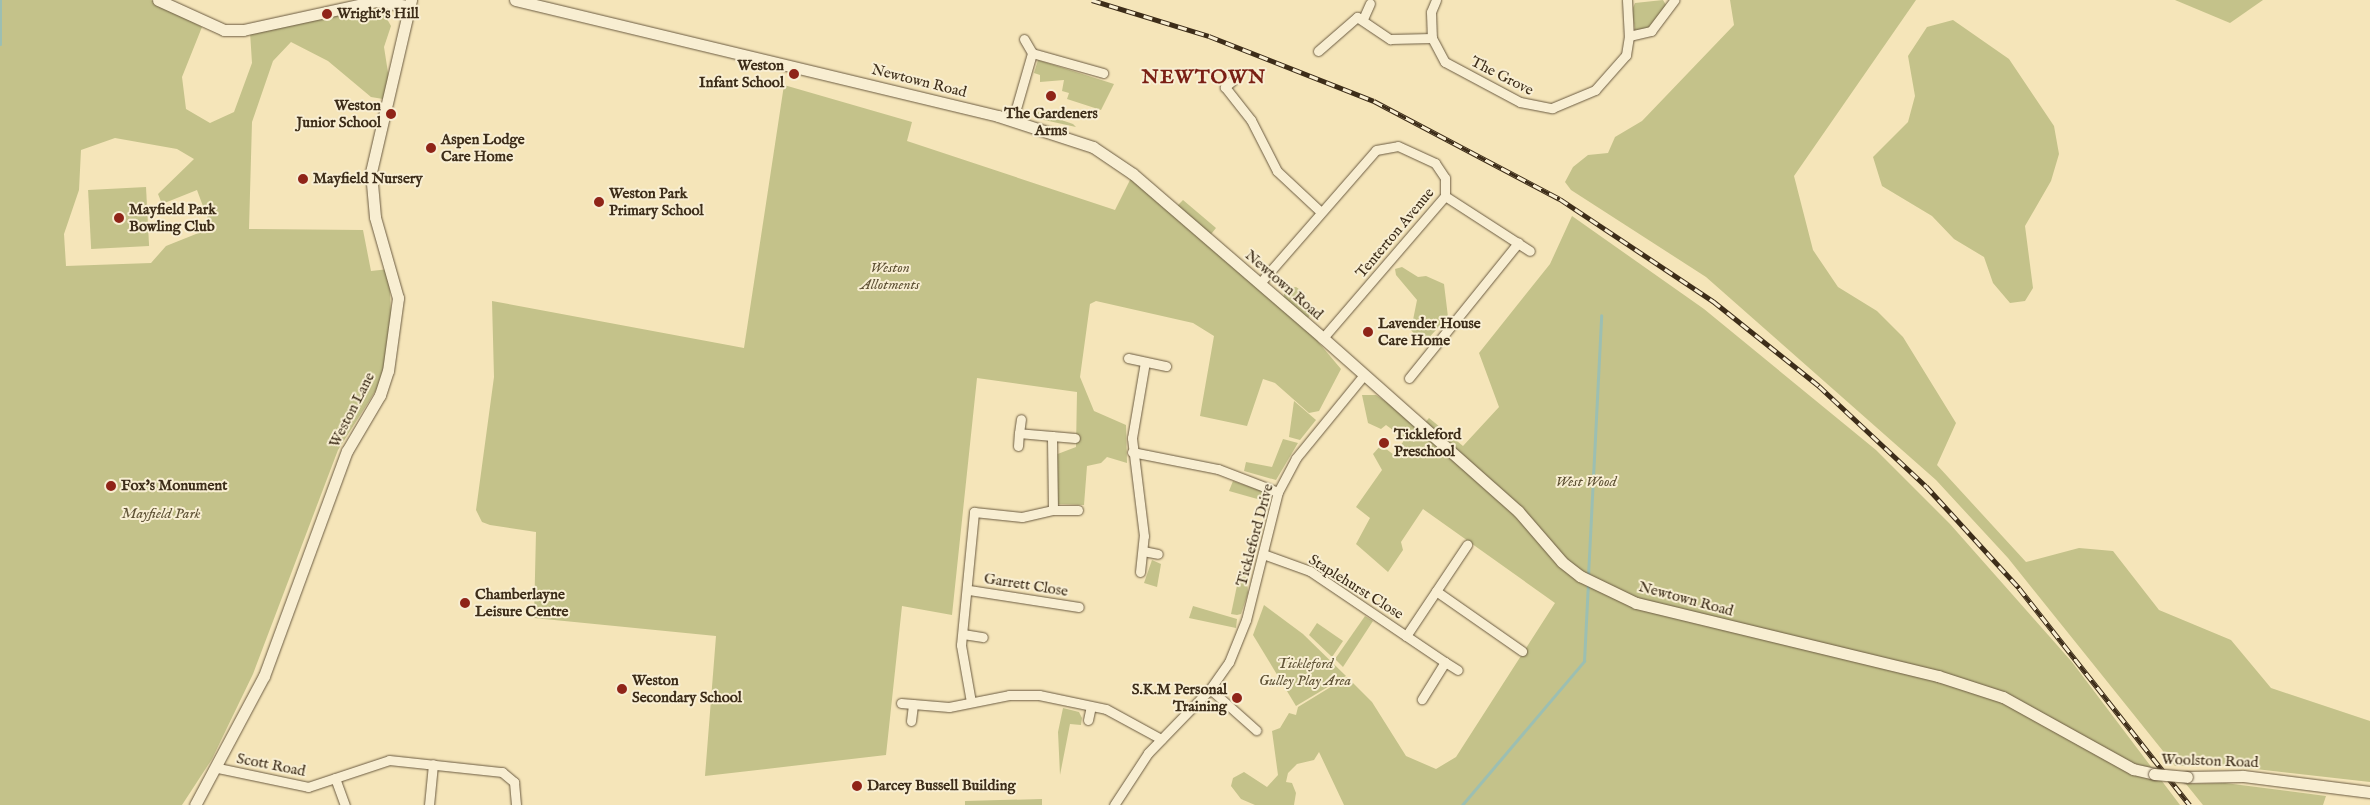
<!DOCTYPE html>
<html>
<head>
<meta charset="utf-8">
<style>
  body { margin:0 }
  #map { position:relative; width:2370px; height:805px; overflow:hidden; background:#f5e5b9; font-family:"IM FELL English",serif }
  div>[style] { position:absolute }
  [style*='--x'] { left:calc(var(--x)*1px); top:calc(var(--y)*1px); width:calc(var(--w)*1px); rotate:calc(var(--a)*1deg) }
  .green>* { inset:0; background:#c4c28a; transform-origin:0 0 }
  .stream>* { height:3px; margin:-1.5px; padding:0 1.5px; transform-origin:1.5px; border-radius:1.5px; background:#9cbfb2 }
  .roads { filter:drop-shadow(0 0 1px #6b5b41) drop-shadow(0 0 1px #6b5b41) }
  .minor>* { height:9px; margin:-4.5px; padding:0 4.5px; transform-origin:4.5px; border-radius:4.5px; background:#f8eed2 }
  .tertiary>* { height:11px; margin:-5.5px; padding:0 5.5px; transform-origin:5.5px; border-radius:5.5px; background:#f8eed2 }
  .rail>* { height:5px; margin-top:-2.5px; transform-origin:0; background:repeating-linear-gradient(90deg,#f8eed2 0 9px,#3d2d19 0 18px); box-sizing:border-box; border-block:1px solid #3d2d19 }
  .bridges { filter:drop-shadow(0 0 1px #6b5b41) drop-shadow(0 0 1px #6b5b41) }
  .tertiary-bridge>* { height:11px; margin:-5.5px; padding:0 5.5px; transform-origin:5.5px; border-radius:5.5px; background:#f8eed2 }
  .dots>* { width:14px; height:14px; translate:-50% -50%; box-sizing:border-box; border:2px solid #f8eed2; border-radius:50% }
  span { translate:-50% -50%; white-space:nowrap; text-align:center; line-height:1.15; -webkit-text-stroke:4px #f8eed2; paint-order:stroke }
  .poi-label { font-size:15px; color:#3d2d19; font-weight:700 }
  .left { translate:0 -50%; text-align:left }
  .right { translate:-100% -50%; text-align:right }
  .street-label { font-size:15px; color:#3d2d19 }
  .park-label { font-size:15px; color:#5f5235; font-style:italic }
  .district-label { font-size:20px; color:#7a1f14; font-weight:700; letter-spacing:1px }
</style>
</head>
<body>
<div id="map">
  <div class="green">
    <div style="clip-path:polygon(evenodd,0 0,151px 0,202px 27px,182px 77px,186px 109px,210px 123px,234px 112px,252px 63px,250px 32px,355px 11px,383px 12px,391px 26px,384px 47px,389px 79px,383px 99px,371px 97px,328px 61px,291px 42px,273px 61px,252px 122px,249px 229px,363px 230px,371px 271px,389px 269px,392px 337px,378px 387px,338px 450px,253px 674px,212px 759px,182px 805px,0 805px,0 0,115px 138px,177px 149px,194px 159px,158px 194px,162px 204px,197px 190px,211px 228px,166px 246px,151px 263px,66px 266px,64px 234px,79px 190px,81px 150px,115px 138px)"></div>
    <div style="clip-path:polygon(1663px 0,1666px 5px,1647px 30px,1635px 30px,1632px 10px,1635px 3px)"></div>
    <div style="clip-path:polygon(1730px 0,1916px 0,1794px 176px,1813px 250px,1838px 287px,1877px 311px,1903px 337px,1956px 423px,1937px 465px,2026px 562px,2079px 548px,2113px 551px,2159px 610px,2231px 640px,2271px 688px,2370px 721px,2370px 782px,2230px 766px,2175px 766px,2008px 558px,1936px 480px,1706px 277px,1571px 190px,1565px 182px,1573px 167px,1588px 155px,1608px 153px,1615px 137px,1642px 121px,1734px 25px)"></div>
    <div style="clip-path:polygon(2175px 0,2263px 0,2230px 23px)"></div>
    <div style="clip-path:polygon(1953px 20px,2009px 59px,2054px 126px,2059px 154px,2051px 181px,2025px 226px,2033px 288px,2025px 301px,2010px 303px,1993px 283px,1984px 257px,1954px 239px,1932px 216px,1882px 186px,1873px 157px,1908px 122px,1915px 96px,1908px 56px,1927px 27px)"></div>
    <div style="clip-path:polygon(1038px 60px,1114px 84px,1101px 110px,1067px 99px,1069px 93px,1062px 91px,1064px 80px,1040px 82px,1040px 75px,1034px 73px)"></div>
    <div style="clip-path:polygon(784px 85px,912px 122px,907px 141px,1115px 210px,1133px 174px,1174px 209px,1183px 200px,1216px 228px,1208px 238px,1282px 306px,1285px 289px,1296px 287px,1305px 293px,1303px 298px,1313px 306px,1312px 313px,1303px 324px,1341px 369px,1319px 411px,1309px 413px,1275px 383px,1263px 379px,1247px 426px,1200px 416px,1214px 336px,1193px 323px,1096px 301px,1090px 304px,1080px 377px,1094px 411px,1126px 425px,1127px 463px,1107px 457px,1101px 463px,1087px 466px,1084px 505px,1057px 504px,1055px 455px,1076px 447px,1077px 392px,977px 378px,952px 615px,902px 606px,886px 755px,705px 776px,716px 636px,534px 618px,536px 532px,490px 525px,482px 522px,476px 510px,494px 377px,492px 301px,744px 348px)"></div>
    <div style="clip-path:polygon(1038px 112px,1073px 124px,1076px 127px,1035px 118px)"></div>
    <div style="left:146px;top:187px;width:59px;height:58px;rotate:87deg"></div>
    <div style="clip-path:polygon(1572px 216px,1704px 309px,1876px 450px,1950px 524px,2072px 662px,2180px 805px,1344px 805px,1319px 752px,1314px 760px,1297px 764px,1288px 773px,1286px 782px,1292px 783px,1296px 793px,1294px 805px,1255px 805px,1241px 799px,1231px 786px,1233px 778px,1244px 772px,1267px 787px,1278px 775px,1272px 731px,1280px 728px,1289px 713px,1296px 715px,1298px 707px,1347px 677px,1372px 702px,1406px 756px,1436px 769px,1456px 757px,1555px 603px,1423px 509px,1401px 542px,1403px 550px,1388px 572px,1356px 544px,1370px 518px,1356px 507px,1382px 470px,1373px 454px,1381px 445px,1394px 455px,1405px 439px,1386px 425px,1381px 429px,1368px 423px,1362px 395px,1376px 395px,1422px 426px,1429px 418px,1463px 446px,1499px 407px,1479px 353px,1550px 264px)"></div>
    <div style="clip-path:polygon(1402px 267px,1418px 277px,1426px 276px,1444px 284px,1448px 317px,1423px 344px,1411px 330px,1417px 300px,1396px 275px,1395px 269px)"></div>
    <div style="clip-path:polygon(1294px 401px,1316px 420px,1300px 440px,1289px 437px)"></div>
    <div style="clip-path:polygon(1283px 439px,1298px 443px,1276px 480px,1244px 471px,1246px 462px,1272px 467px)"></div>
    <div style="clip-path:polygon(1233px 481px,1265px 492px,1268px 502px,1229px 491px)"></div>
    <div style="clip-path:polygon(1152px 560px,1161px 564px,1157px 587px,1144px 583px)"></div>
    <div style="clip-path:polygon(1239px 576px,1247px 577px,1248px 593px,1241px 614px,1237px 615px,1231px 614px)"></div>
    <div style="clip-path:polygon(1264px 605px,1303px 634px,1346px 676px,1296px 706px,1253px 635px)"></div>
    <div style="clip-path:polygon(1193px 606px,1237px 619px,1236px 628px,1189px 618px)"></div>
    <div style="clip-path:polygon(1365px 616px,1373px 621px,1343px 667px,1335px 659px)"></div>
    <div style="clip-path:polygon(1317px 623px,1343px 641px,1332px 657px,1309px 635px)"></div>
    <div style="clip-path:polygon(1063px 708px,1079px 712px,1082px 718px,1081px 725px,1070px 724px,1060px 775px,1058px 732px)"></div>
    <div style="clip-path:polygon(2225px 783px,2326px 796px,2323px 805px,2203px 805px,2186px 784px)"></div>
    <div style="clip-path:polygon(1042px 799px,1042px 805px,965px 805px,965px 801px)"></div>
  </div>
  <div class="stream">
    <div style="--x:0;--y:44;--w:44;--a:-90"></div>
    <div style="--x:1588;--y:576;--w:261;--a:-87.1"></div>
    <div style="--x:1462;--y:805;--w:189;--a:-49.7"></div>
    <div style="--x:1584;--y:661;--w:79;--a:-87.1"></div>
  </div>
  <div class="roads">
    <div class="minor">
      <div style="--x:1436;--y:0;--w:13;--a:113"></div>
      <div style="--x:1431;--y:12;--w:26;--a:88"></div>
      <div style="--x:1432;--y:38;--w:27;--a:62"></div>
      <div style="--x:1445;--y:62;--w:85;--a:28.1"></div>
      <div style="--x:1520;--y:102;--w:33;--a:11"></div>
      <div style="--x:1552;--y:108;--w:47;--a:-22.7"></div>
      <div style="--x:1595;--y:90;--w:47;--a:-48.5"></div>
      <div style="--x:1626;--y:55;--w:19;--a:-81"></div>
      <div style="--x:1629;--y:36;--w:23;--a:-13"></div>
      <div style="--x:1651;--y:31;--w:39;--a:-53"></div>
      <div style="--x:1627;--y:0;--w:36;--a:87"></div>
      <div style="--x:1363;--y:19;--w:17;--a:-66"></div>
      <div style="--x:1024;--y:39;--w:16;--a:60"></div>
      <div style="--x:1318;--y:51;--w:52;--a:-41.1"></div>
      <div style="--x:1357;--y:17;--w:40;--a:34"></div>
      <div style="--x:1390;--y:39;--w:42;--a:-1.4"></div>
      <div style="--x:1233;--y:80;--w:11;--a:139"></div>
      <div style="--x:1225;--y:87;--w:42;--a:51.8"></div>
      <div style="--x:1251;--y:120;--w:57;--a:63"></div>
      <div style="--x:1277;--y:171;--w:60;--a:43"></div>
      <div style="--x:1013;--y:119;--w:69;--a:-73.9"></div>
      <div style="--x:1032;--y:53;--w:74;--a:15.7"></div>
      <div style="--x:1445;--y:196;--w:101;--a:32.9"></div>
      <div style="--x:1260;--y:283;--w:176;--a:-48.9"></div>
      <div style="--x:1376;--y:150;--w:22;--a:-10"></div>
      <div style="--x:1398;--y:146;--w:41;--a:24.7"></div>
      <div style="--x:1435;--y:163;--w:18;--a:56"></div>
      <div style="--x:1445;--y:178;--w:18;--a:90"></div>
      <div style="--x:1445;--y:196;--w:187;--a:130.7"></div>
      <div style="--x:1128;--y:358;--w:39;--a:12"></div>
      <div style="--x:1409;--y:378;--w:174;--a:-51.1"></div>
      <div style="--x:1052;--y:436;--w:23;--a:5"></div>
      <div style="--x:1018;--y:446;--w:13;--a:-86"></div>
      <div style="--x:1132;--y:452;--w:88;--a:11.2"></div>
      <div style="--x:1218;--y:469;--w:64;--a:21"></div>
      <div style="--x:1053;--y:510;--w:25;--a:0"></div>
      <div style="--x:1143;--y:551;--w:15;--a:11"></div>
      <div style="--x:1263;--y:554;--w:50;--a:19.9"></div>
      <div style="--x:1310;--y:571;--w:163;--a:34"></div>
      <div style="--x:1445;--y:662;--w:44;--a:121.9"></div>
      <div style="--x:1140;--y:572;--w:36;--a:-84"></div>
      <div style="--x:1144;--y:536;--w:99;--a:-97"></div>
      <div style="--x:1132;--y:438;--w:77;--a:-80.3"></div>
      <div style="--x:969;--y:590;--w:111;--a:8.8"></div>
      <div style="--x:1436;--y:591;--w:105;--a:34.9"></div>
      <div style="--x:963;--y:634;--w:20;--a:9"></div>
      <div style="--x:1406;--y:636;--w:110;--a:-56.2"></div>
      <div style="--x:1445;--y:662;--w:15;--a:32"></div>
      <div style="--x:1210;--y:689;--w:62;--a:41.7"></div>
      <div style="--x:971;--y:702;--w:58;--a:-100"></div>
      <div style="--x:961;--y:645;--w:134;--a:-84.4"></div>
      <div style="--x:974;--y:512;--w:48;--a:5.9"></div>
      <div style="--x:1022;--y:517;--w:32;--a:-13"></div>
      <div style="--x:1053;--y:510;--w:74;--a:-90.8"></div>
      <div style="--x:1052;--y:436;--w:33;--a:-175"></div>
      <div style="--x:1019;--y:433;--w:14;--a:-82"></div>
      <div style="--x:901;--y:703;--w:48;--a:4.8"></div>
      <div style="--x:949;--y:707;--w:61;--a:-11.3"></div>
      <div style="--x:1009;--y:695;--w:30;--a:0"></div>
      <div style="--x:1039;--y:695;--w:68;--a:11.8"></div>
      <div style="--x:1106;--y:709;--w:63;--a:28.6"></div>
      <div style="--x:1088;--y:720;--w:14;--a:-78"></div>
      <div style="--x:911;--y:721;--w:17;--a:-83"></div>
      <div style="--x:218;--y:768;--w:92;--a:11.9"></div>
      <div style="--x:308;--y:787;--w:85;--a:-18.4"></div>
      <div style="--x:389;--y:760;--w:114;--a:6.1"></div>
      <div style="--x:502;--y:772;--w:16;--a:40"></div>
      <div style="--x:514;--y:782;--w:23;--a:85"></div>
      <div style="--x:335;--y:778;--w:29;--a:70"></div>
      <div style="--x:429;--y:805;--w:41;--a:-84.4"></div>
      <div style="--x:1114;--y:805;--w:62;--a:-56.8"></div>
      <div style="--x:1148;--y:753;--w:89;--a:-45.9"></div>
      <div style="--x:1210;--y:689;--w:33;--a:-55"></div>
      <div style="--x:1229;--y:662;--w:45;--a:-68"></div>
      <div style="--x:1246;--y:620;--w:132;--a:-76"></div>
      <div style="--x:1278;--y:492;--w:38;--a:-62"></div>
      <div style="--x:1296;--y:458;--w:107;--a:-50.7"></div>
    </div>
    <div class="tertiary">
      <div style="--x:158;--y:0;--w:72;--a:24.4"></div>
      <div style="--x:224;--y:30;--w:19;--a:0"></div>
      <div style="--x:243;--y:30;--w:136;--a:-12.3"></div>
      <div style="--x:376;--y:1;--w:33;--a:9"></div>
      <div style="--x:515;--y:0;--w:497;--a:13.5"></div>
      <div style="--x:998;--y:116;--w:100;--a:18.1"></div>
      <div style="--x:1093;--y:147;--w:48;--a:34"></div>
      <div style="--x:1133;--y:174;--w:251;--a:40.8"></div>
      <div style="--x:1323;--y:338;--w:261;--a:41.6"></div>
      <div style="--x:1518;--y:511;--w:67;--a:49.2"></div>
      <div style="--x:1562;--y:562;--w:23;--a:38"></div>
      <div style="--x:1580;--y:576;--w:62;--a:25.7"></div>
      <div style="--x:1636;--y:603;--w:311;--a:13.6"></div>
      <div style="--x:1938;--y:676;--w:68;--a:17.9"></div>
      <div style="--x:2003;--y:697;--w:149;--a:29"></div>
      <div style="--x:2133;--y:769;--w:22;--a:13"></div>
      <div style="--x:2187;--y:777;--w:56;--a:-1"></div>
      <div style="--x:2243;--y:776;--w:128;--a:7.2"></div>
      <div style="--x:195;--y:805;--w:146;--a:-61.9"></div>
      <div style="--x:264;--y:676;--w:240;--a:-69.8"></div>
      <div style="--x:347;--y:451;--w:65;--a:-59.5"></div>
      <div style="--x:380;--y:395;--w:25;--a:-72"></div>
      <div style="--x:388;--y:371;--w:74;--a:-82.2"></div>
      <div style="--x:398;--y:298;--w:84;--a:-105.9"></div>
      <div style="--x:375;--y:217;--w:45;--a:-95.1"></div>
      <div style="--x:371;--y:172;--w:177;--a:-76.9"></div>
    </div>
  </div>
  <div class="rail">
    <div style="--x:1092;--y:0;--w:122;--a:17.1"></div>
    <div style="--x:1209;--y:36;--w:177;--a:21.5"></div>
    <div style="--x:1374;--y:101;--w:210;--a:27.8"></div>
    <div style="--x:1560;--y:199;--w:184;--a:33.7"></div>
    <div style="--x:1713;--y:301;--w:136;--a:38.7"></div>
    <div style="--x:1819;--y:386;--w:146;--a:43.1"></div>
    <div style="--x:1926;--y:486;--w:138;--a:47.6"></div>
    <div style="--x:2019;--y:588;--w:276;--a:51.8"></div>
  </div>
  <div class="bridges">
    <div class="tertiary-bridge">
      <div style="--x:2154;--y:774;--w:33;--a:5"></div>
    </div>
  </div>
  <div class="dots">
    <div style="left:327px;top:14px;background:#8f2418"></div>
    <div style="left:794px;top:74px;background:#8f2418"></div>
    <div style="left:1051px;top:96px;background:#8f2418"></div>
    <div style="left:391px;top:114px;background:#8f2418"></div>
    <div style="left:431px;top:148px;background:#8f2418"></div>
    <div style="left:303px;top:179px;background:#8f2418"></div>
    <div style="left:599px;top:202px;background:#8f2418"></div>
    <div style="left:119px;top:218px;background:#8f2418"></div>
    <div style="left:1368px;top:332px;background:#8f2418"></div>
    <div style="left:1384px;top:443px;background:#8f2418"></div>
    <div style="left:111px;top:486px;background:#8f2418"></div>
    <div style="left:465px;top:603px;background:#8f2418"></div>
    <div style="left:622px;top:689px;background:#8f2418"></div>
    <div style="left:1237px;top:698px;background:#8f2418"></div>
    <div style="left:857px;top:786px;background:#8f2418"></div>
  </div>
  <div class="poi-label">
    <span class="left" style="left:337px;top:14px">Wright's Hill</span>
    <span class="right" style="left:784px;top:74px">Weston<br>Infant School</span>
    <span class="right" style="left:381px;top:114px">Weston<br>Junior School</span>
    <span style="left:1051px;top:122px">The Gardeners<br>Arms</span>
    <span class="left" style="left:441px;top:148px">Aspen Lodge<br>Care Home</span>
    <span class="left" style="left:313px;top:179px">Mayfield Nursery</span>
    <span class="left" style="left:609px;top:202px">Weston Park<br>Primary School</span>
    <span class="left" style="left:129px;top:218px">Mayfield Park<br>Bowling Club</span>
    <span class="left" style="left:1378px;top:332px">Lavender House<br>Care Home</span>
    <span class="left" style="left:1394px;top:443px">Tickleford<br>Preschool</span>
    <span class="left" style="left:121px;top:486px">Fox's Monument</span>
    <span class="left" style="left:475px;top:603px">Chamberlayne<br>Leisure Centre</span>
    <span class="left" style="left:632px;top:689px">Weston<br>Secondary School</span>
    <span class="right" style="left:1227px;top:698px">S.K.M Personal<br>Training</span>
    <span class="left" style="left:867px;top:786px">Darcey Bussell Building</span>
  </div>
  <div class="street-label">
    <span style="left:1502px;top:76px;rotate:27deg">The Grove</span>
    <span style="left:919px;top:81px;rotate:14deg">Newtown Road</span>
    <span style="left:1395px;top:233px;rotate:-50deg">Tenterton Avenue</span>
    <span style="left:1284px;top:285px;rotate:41deg">Newtown Road</span>
    <span style="left:352px;top:410px;rotate:-63deg">Weston Lane</span>
    <span style="left:1255px;top:535px;rotate:-75deg">Tickleford Drive</span>
    <span style="left:1026px;top:585px;rotate:9deg">Garrett Close</span>
    <span style="left:1356px;top:587px;rotate:32deg">Staplehurst Close</span>
    <span style="left:1686px;top:599px;rotate:15deg">Newtown Road</span>
    <span style="left:2210px;top:761px;rotate:2deg">Woolston Road</span>
    <span style="left:271px;top:765px;rotate:11deg">Scott Road</span>
  </div>
  <div class="park-label">
    <span style="left:890px;top:276px">Weston<br>Allotments</span>
    <span style="left:1586px;top:482px">West Wood</span>
    <span style="left:161px;top:514px">Mayfield Park</span>
    <span style="left:1305px;top:672px">Tickleford<br>Gulley Play Area</span>
  </div>
  <div class="district-label">
    <span style="left:1204px;top:77px">NEWTOWN</span>
  </div>
</div>
</body>
</html>
